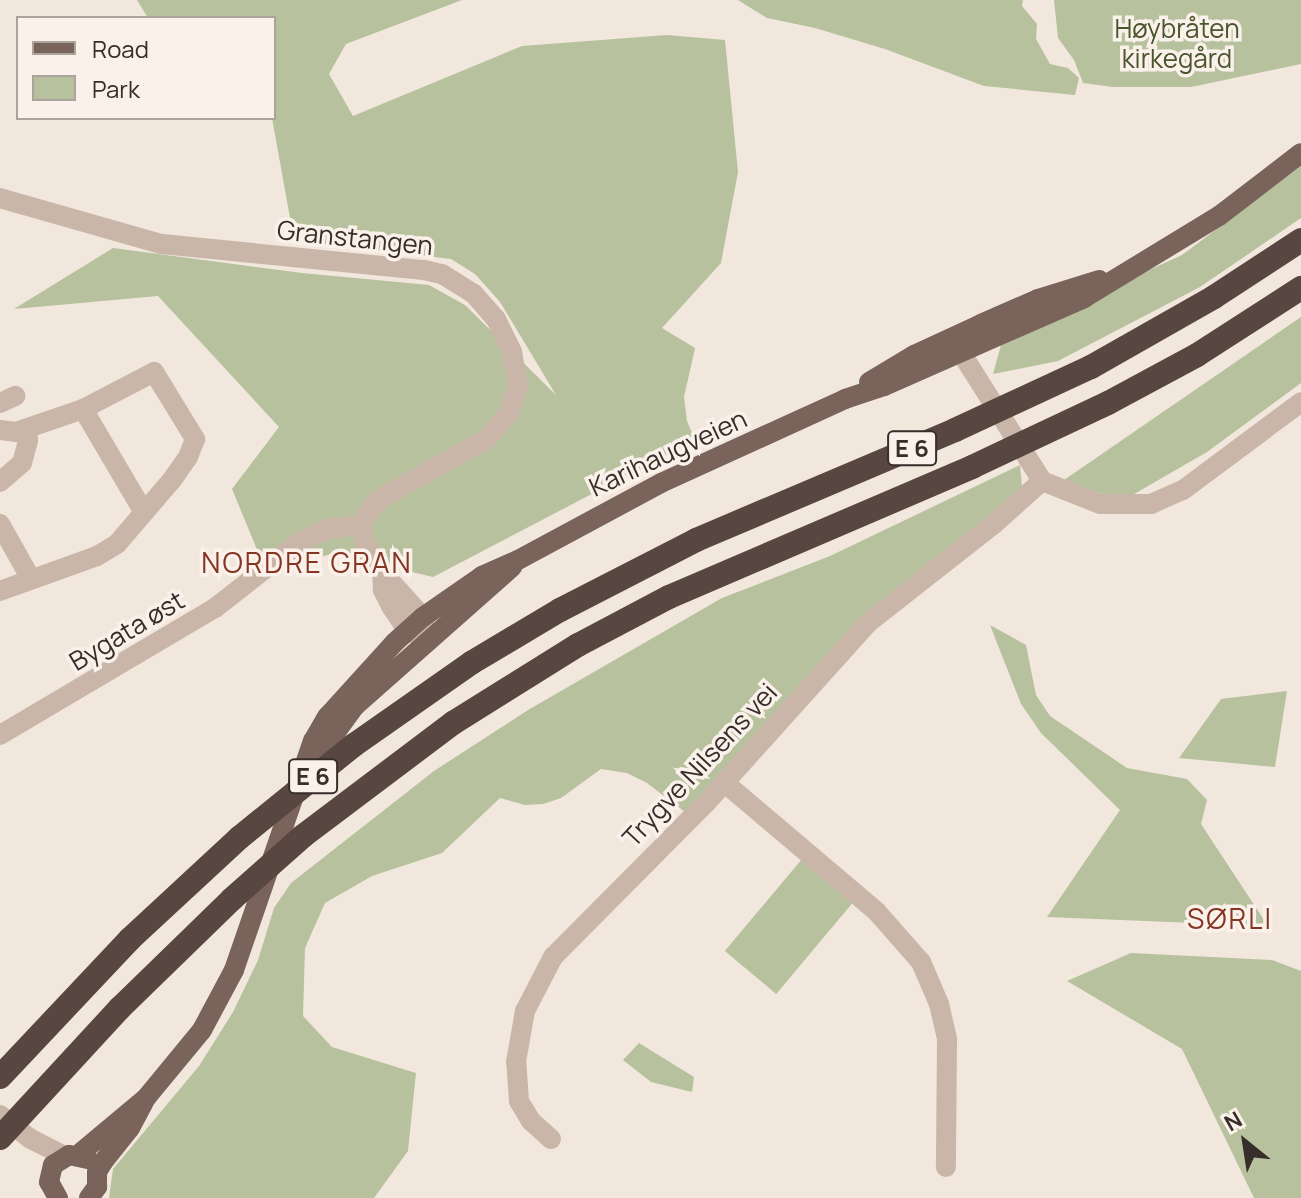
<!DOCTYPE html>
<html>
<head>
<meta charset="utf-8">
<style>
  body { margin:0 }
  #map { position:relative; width:1301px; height:1198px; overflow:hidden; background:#f2e7dd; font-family:Manrope,sans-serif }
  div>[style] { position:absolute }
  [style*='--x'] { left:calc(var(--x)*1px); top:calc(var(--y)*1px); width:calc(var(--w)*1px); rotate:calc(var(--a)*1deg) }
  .green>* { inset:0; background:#b7c19e; transform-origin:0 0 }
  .minor>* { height:20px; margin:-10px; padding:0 10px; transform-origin:10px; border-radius:10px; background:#cab6a9 }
  .major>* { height:20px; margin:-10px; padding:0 10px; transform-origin:10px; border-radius:10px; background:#79635a }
  .highway>* { height:24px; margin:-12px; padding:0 12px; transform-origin:12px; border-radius:12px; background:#584640 }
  span { translate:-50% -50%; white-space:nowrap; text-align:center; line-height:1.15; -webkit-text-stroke:7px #faf1ea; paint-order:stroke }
  .shield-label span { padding:2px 6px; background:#faf1ea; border:2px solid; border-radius:6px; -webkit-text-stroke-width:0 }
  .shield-label { font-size:24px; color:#372d29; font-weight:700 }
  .park-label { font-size:26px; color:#49552d }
  .street-label { font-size:26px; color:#372d29 }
  .neighbourhood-label { font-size:28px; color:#853523; letter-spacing:2px }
  .legend { position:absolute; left:16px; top:16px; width:260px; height:104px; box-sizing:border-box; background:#faf1ea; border:2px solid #aca39d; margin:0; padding:10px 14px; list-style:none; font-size:24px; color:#372d29 }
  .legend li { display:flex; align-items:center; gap:16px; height:40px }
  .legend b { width:40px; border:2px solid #aca39d }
  .north { position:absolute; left:1205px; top:1102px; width:80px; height:80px; -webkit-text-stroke:6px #faf1ea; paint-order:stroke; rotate:330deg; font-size:22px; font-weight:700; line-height:32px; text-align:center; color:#372d29 }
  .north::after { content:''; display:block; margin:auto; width:28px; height:36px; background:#372d29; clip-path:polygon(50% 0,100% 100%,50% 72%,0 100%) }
</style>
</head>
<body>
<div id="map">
  <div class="green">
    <div style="clip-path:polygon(137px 0,462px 0,346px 44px,329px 74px,353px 116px,522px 46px,667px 35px,725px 40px,738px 172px,721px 263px,662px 328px,695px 348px,684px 397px,687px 421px,695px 440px,433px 577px,333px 553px,268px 576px,232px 489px,279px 427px,158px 296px,14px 309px,113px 248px,302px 273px,429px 285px,465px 305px,556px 395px,500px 302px,475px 274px,451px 259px,294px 240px,272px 118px,274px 18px,148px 18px)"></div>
    <div style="clip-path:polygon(738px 0,1023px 0,1022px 6px,1037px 24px,1036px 39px,1050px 64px,1068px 68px,1079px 78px,1075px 95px,984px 86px,885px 49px,815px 28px,767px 18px)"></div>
    <div style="clip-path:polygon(1054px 0,1301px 0,1301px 64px,1191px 87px,1113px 87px,1083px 83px,1074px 60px,1058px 38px)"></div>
    <div style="clip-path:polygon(1301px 166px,1301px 218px,1200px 287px,1058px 361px,993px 374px,1001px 345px,1027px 326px,1182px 255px)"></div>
    <div style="clip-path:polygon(1301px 317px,1301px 383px,1207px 452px,1129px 497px,1116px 499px,1064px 480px)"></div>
    <div style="clip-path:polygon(1020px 465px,1022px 486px,685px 812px,647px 783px,627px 773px,601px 769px,561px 798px,543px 804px,525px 805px,500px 798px,442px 853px,372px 876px,325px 903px,305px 948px,303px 1016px,332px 1047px,416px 1073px,408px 1151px,374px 1198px,109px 1198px,113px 1169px,199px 1066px,233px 1012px,258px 960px,274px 908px,291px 883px,434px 771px,528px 710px,722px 598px,830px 556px)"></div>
    <div style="clip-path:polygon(990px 625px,1026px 645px,1036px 695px,1050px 716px,1127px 768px,1187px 779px,1207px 800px,1201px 824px,1268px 926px,1047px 917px,1120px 810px,1041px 733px,1021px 704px)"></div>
    <div style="clip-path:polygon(1287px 691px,1275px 767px,1179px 758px,1221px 699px)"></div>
    <div style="left:802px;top:859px;width:67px;height:120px;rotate:40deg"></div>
    <div style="clip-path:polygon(1131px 953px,1272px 960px,1301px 971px,1301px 1198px,1254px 1198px,1182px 1049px,1067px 981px)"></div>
    <div style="clip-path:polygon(639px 1043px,694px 1077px,692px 1092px,651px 1082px,623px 1060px)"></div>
  </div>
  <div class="minor">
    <div style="--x:0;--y:198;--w:168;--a:15.9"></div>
    <div style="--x:162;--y:244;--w:263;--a:5.7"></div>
    <div style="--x:424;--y:270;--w:18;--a:13"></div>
    <div style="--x:442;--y:274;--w:38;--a:32"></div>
    <div style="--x:474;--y:294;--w:33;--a:49"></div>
    <div style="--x:496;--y:319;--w:37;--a:64"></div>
    <div style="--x:512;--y:352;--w:34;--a:80"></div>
    <div style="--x:518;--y:385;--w:29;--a:108"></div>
    <div style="--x:509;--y:413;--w:35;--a:131"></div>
    <div style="--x:486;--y:439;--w:116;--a:150.6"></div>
    <div style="--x:385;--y:496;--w:15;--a:143"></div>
    <div style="--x:373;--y:505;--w:23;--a:121"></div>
    <div style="--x:361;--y:525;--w:17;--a:77"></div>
    <div style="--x:365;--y:542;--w:34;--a:60"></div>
    <div style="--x:382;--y:572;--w:61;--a:47.7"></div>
    <div style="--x:423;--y:617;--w:23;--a:80"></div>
    <div style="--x:427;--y:640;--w:22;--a:-153"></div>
    <div style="--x:407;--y:630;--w:29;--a:-124"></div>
    <div style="--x:391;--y:606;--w:18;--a:-117"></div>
    <div style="--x:383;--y:590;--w:18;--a:-93"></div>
    <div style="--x:953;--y:340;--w:167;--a:57.7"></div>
    <div style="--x:1042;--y:481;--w:62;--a:21.6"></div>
    <div style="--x:1100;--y:504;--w:51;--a:0"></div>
    <div style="--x:1151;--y:504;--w:35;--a:-24"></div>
    <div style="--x:1183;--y:490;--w:147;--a:-36.7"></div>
    <div style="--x:0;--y:403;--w:17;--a:-25"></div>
    <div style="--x:83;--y:409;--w:118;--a:59.5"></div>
    <div style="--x:0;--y:430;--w:16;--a:7"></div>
    <div style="--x:16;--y:432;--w:71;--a:-18.9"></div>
    <div style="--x:83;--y:409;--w:80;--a:-27.5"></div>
    <div style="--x:154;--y:372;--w:79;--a:58.5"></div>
    <div style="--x:195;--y:439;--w:19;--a:111"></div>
    <div style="--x:188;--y:457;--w:29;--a:125"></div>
    <div style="--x:171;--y:481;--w:83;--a:130.6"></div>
    <div style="--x:117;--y:544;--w:23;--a:149"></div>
    <div style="--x:97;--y:556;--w:103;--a:160.2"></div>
    <div style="--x:0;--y:482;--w:29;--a:-41"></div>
    <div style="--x:22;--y:463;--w:24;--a:-75"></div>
    <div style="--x:28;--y:440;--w:10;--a:-107"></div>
    <div style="--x:0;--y:524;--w:63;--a:60.6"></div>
    <div style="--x:0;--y:735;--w:250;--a:-30.6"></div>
    <div style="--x:215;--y:608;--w:104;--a:-38"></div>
    <div style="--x:297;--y:544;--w:34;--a:-27"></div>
    <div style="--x:327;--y:529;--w:34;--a:-7"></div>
    <div style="--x:725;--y:783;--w:199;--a:40.3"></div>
    <div style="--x:877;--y:912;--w:67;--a:48.7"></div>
    <div style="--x:921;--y:962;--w:46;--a:66.8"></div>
    <div style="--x:939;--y:1004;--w:37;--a:77"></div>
    <div style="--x:947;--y:1040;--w:127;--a:90.5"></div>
    <div style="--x:0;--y:1115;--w:37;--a:38"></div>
    <div style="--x:29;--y:1138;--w:39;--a:27"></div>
    <div style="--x:551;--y:1139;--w:27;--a:-138"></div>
    <div style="--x:531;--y:1121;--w:23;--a:-121"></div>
    <div style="--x:519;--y:1101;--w:39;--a:-94"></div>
    <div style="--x:516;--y:1062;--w:52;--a:-80"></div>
    <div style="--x:525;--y:1011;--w:61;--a:-62.6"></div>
    <div style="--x:553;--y:957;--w:217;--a:-45.2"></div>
    <div style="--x:706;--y:803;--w:242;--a:-48"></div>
    <div style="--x:868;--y:623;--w:160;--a:-38.2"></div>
    <div style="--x:994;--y:524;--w:64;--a:-41.9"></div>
  </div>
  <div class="major">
    <div style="--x:869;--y:382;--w:52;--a:-31"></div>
    <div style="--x:914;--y:355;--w:74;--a:-24.8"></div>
    <div style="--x:981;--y:324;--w:62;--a:-23.7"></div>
    <div style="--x:1038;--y:299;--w:64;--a:-17.3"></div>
    <div style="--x:309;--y:769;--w:78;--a:-53.9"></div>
    <div style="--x:355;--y:706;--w:210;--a:-41.5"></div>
    <div style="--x:78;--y:1155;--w:89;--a:-40"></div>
    <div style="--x:146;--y:1098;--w:88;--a:-50.5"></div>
    <div style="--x:202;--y:1030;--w:68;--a:-61.9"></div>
    <div style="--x:234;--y:970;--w:242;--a:-71"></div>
    <div style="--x:313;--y:741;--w:28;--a:-60"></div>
    <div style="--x:327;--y:717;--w:100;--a:-47.8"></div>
    <div style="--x:394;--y:643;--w:39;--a:-42"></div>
    <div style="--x:423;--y:617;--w:72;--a:-34.8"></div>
    <div style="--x:482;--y:576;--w:39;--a:-24"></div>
    <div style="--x:518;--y:560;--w:162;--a:-28.3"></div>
    <div style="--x:661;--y:483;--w:202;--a:-24.5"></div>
    <div style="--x:845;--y:399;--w:41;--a:-18.4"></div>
    <div style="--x:884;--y:386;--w:219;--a:-23.7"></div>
    <div style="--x:1084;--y:298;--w:158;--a:-31.3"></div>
    <div style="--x:1219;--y:216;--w:103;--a:-37.5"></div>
    <div style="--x:58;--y:1198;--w:18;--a:-119"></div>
    <div style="--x:49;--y:1182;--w:17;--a:-77"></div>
    <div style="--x:53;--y:1165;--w:19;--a:-32"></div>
    <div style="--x:69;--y:1155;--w:19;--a:12"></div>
    <div style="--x:89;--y:1198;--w:14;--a:-54"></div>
    <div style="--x:97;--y:1187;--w:15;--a:-90"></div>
    <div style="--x:97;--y:1172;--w:12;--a:-59"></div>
    <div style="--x:103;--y:1162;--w:43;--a:-51.5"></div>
    <div style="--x:130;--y:1128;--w:30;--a:-62"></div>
  </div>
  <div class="highway">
    <div style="--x:0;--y:1077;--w:190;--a:-46.7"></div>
    <div style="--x:130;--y:939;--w:149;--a:-42.8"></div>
    <div style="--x:239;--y:838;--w:148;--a:-39"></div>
    <div style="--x:354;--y:745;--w:143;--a:-35"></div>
    <div style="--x:471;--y:663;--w:104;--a:-30.8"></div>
    <div style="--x:560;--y:610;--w:153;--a:-27.2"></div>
    <div style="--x:696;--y:540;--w:281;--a:-23"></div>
    <div style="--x:955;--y:430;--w:150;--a:-24.9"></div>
    <div style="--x:1091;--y:367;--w:142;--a:-29.6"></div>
    <div style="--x:1214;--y:297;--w:104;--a:-33.2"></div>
    <div style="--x:0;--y:1138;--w:177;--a:-47.3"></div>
    <div style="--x:120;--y:1008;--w:156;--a:-44.2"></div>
    <div style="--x:232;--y:899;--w:95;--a:-41.6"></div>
    <div style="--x:303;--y:836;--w:188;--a:-37"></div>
    <div style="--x:453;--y:723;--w:147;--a:-32"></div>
    <div style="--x:578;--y:645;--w:103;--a:-27.8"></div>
    <div style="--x:669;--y:597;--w:330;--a:-23.2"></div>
    <div style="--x:972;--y:467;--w:150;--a:-25.2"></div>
    <div style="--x:1108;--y:403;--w:101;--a:-28.3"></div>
    <div style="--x:1197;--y:355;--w:124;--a:-32.8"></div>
  </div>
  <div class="shield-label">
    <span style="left:912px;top:448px">E 6</span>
    <span style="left:313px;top:776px">E 6</span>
  </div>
  <div class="park-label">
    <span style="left:1177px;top:44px">Høybråten<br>kirkegård</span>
  </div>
  <div class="street-label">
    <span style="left:355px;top:238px;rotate:6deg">Granstangen</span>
    <span style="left:668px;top:453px;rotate:-25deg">Karihaugveien</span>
    <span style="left:127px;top:631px;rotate:-31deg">Bygata øst</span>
    <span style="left:700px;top:765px;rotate:-47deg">Trygve Nilsens vei</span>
  </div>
  <div class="neighbourhood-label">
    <span style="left:307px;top:562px">NORDRE GRAN</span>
    <span style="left:1230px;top:918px">SØRLI</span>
  </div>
  <ul class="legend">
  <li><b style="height:10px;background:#79635a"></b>Road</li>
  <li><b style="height:22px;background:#b7c19e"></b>Park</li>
  </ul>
  <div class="north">N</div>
</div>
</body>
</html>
